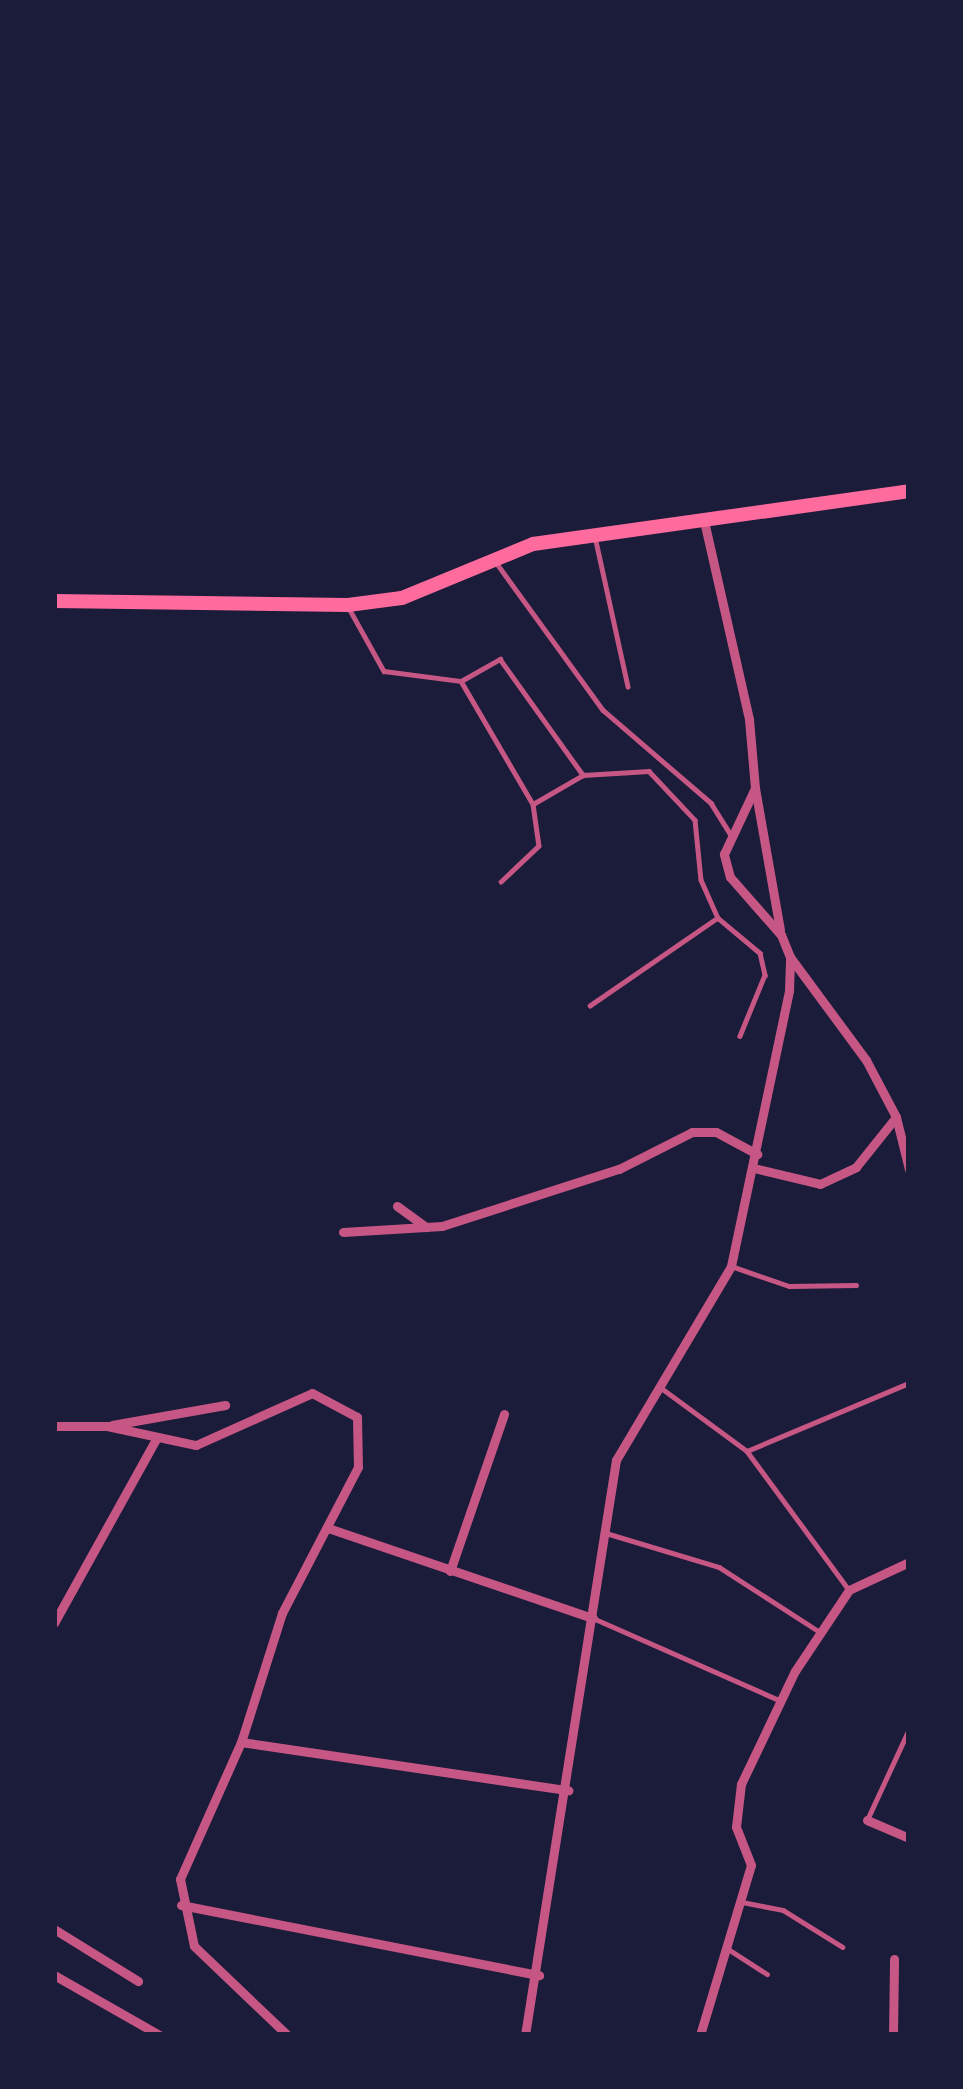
<!DOCTYPE html>
<html>
<head>
<meta charset="utf-8">
<style>
  body { margin:0 }
  #map { position:relative; width:963px; height:2089px; overflow:hidden; background:#1b1b3a; font-family:Rubik,sans-serif }
  div>[style] { position:absolute }
  [style*='--x'] { left:calc(var(--x)*1px); top:calc(var(--y)*1px); width:calc(var(--w)*1px); rotate:calc(var(--a)*1deg) }
  .service>* { height:4.5px; margin:-2.25px; padding:0 2.25px; transform-origin:2.25px; border-radius:2.25px; background:#c65784 }
  .minor>* { height:9px; margin:-4.5px; padding:0 4.5px; transform-origin:4.5px; border-radius:4.5px; background:#c65784 }
  .primary>* { height:14px; margin:-7px; padding:0 7px; transform-origin:7px; border-radius:7px; background:#ff6b9d }
  span { translate:-50% -50%; white-space:nowrap; text-align:center; line-height:1.15; -webkit-text-stroke:12px #1b1b3a; paint-order:stroke }
  .frame { position:absolute; inset:0; border:57px solid #1b1b3a; pointer-events:none }
</style>
</head>
<body>
<div id="map">
  <div class="service">
    <div style="--x:596;--y:541;--w:149;--a:77.6"></div>
    <div style="--x:498;--y:565;--w:179;--a:54.1"></div>
    <div style="--x:603;--y:710;--w:143;--a:40.7"></div>
    <div style="--x:711;--y:803;--w:36;--a:58"></div>
    <div style="--x:350;--y:610;--w:70;--a:60.9"></div>
    <div style="--x:384;--y:671;--w:78;--a:7.4"></div>
    <div style="--x:461;--y:681;--w:45;--a:-29.4"></div>
    <div style="--x:500;--y:659;--w:143;--a:54.4"></div>
    <div style="--x:583;--y:775;--w:66;--a:-3.5"></div>
    <div style="--x:649;--y:771;--w:67;--a:46.8"></div>
    <div style="--x:695;--y:820;--w:60;--a:84.3"></div>
    <div style="--x:701;--y:880;--w:42;--a:65.9"></div>
    <div style="--x:718;--y:918;--w:155;--a:145.5"></div>
    <div style="--x:461;--y:681;--w:143;--a:59.7"></div>
    <div style="--x:533;--y:804;--w:42;--a:81.9"></div>
    <div style="--x:539;--y:846;--w:52;--a:136.5"></div>
    <div style="--x:533;--y:804;--w:58;--a:-30.1"></div>
    <div style="--x:718;--y:918;--w:55;--a:39.8"></div>
    <div style="--x:760;--y:953;--w:23;--a:77"></div>
    <div style="--x:765;--y:975;--w:66;--a:112.3"></div>
    <div style="--x:731;--y:1266;--w:61;--a:19"></div>
    <div style="--x:789;--y:1286;--w:67;--a:-0.9"></div>
    <div style="--x:660;--y:1387;--w:108;--a:36.3"></div>
    <div style="--x:747;--y:1451;--w:172;--a:53.7"></div>
    <div style="--x:747;--y:1451;--w:176;--a:-22.8"></div>
    <div style="--x:606;--y:1533;--w:118;--a:16.7"></div>
    <div style="--x:719;--y:1567;--w:120;--a:32.8"></div>
    <div style="--x:593;--y:1618;--w:203;--a:23.8"></div>
    <div style="--x:867;--y:1820;--w:100;--a:-65.2"></div>
    <div style="--x:742;--y:1902;--w:42;--a:11"></div>
    <div style="--x:783;--y:1910;--w:70;--a:31.7"></div>
    <div style="--x:725;--y:1947;--w:50;--a:32.7"></div>
  </div>
  <div class="minor">
    <div style="--x:755;--y:788;--w:144;--a:80"></div>
    <div style="--x:790;--y:957;--w:128;--a:53.6"></div>
    <div style="--x:866;--y:1060;--w:64;--a:62.2"></div>
    <div style="--x:896;--y:1117;--w:54;--a:76"></div>
    <div style="--x:754;--y:1168;--w:68;--a:13.6"></div>
    <div style="--x:820;--y:1184;--w:40;--a:-25"></div>
    <div style="--x:856;--y:1167;--w:64;--a:-51.3"></div>
    <div style="--x:397;--y:1206;--w:36;--a:36"></div>
    <div style="--x:343;--y:1232;--w:99;--a:-3.5"></div>
    <div style="--x:442;--y:1226;--w:186;--a:-17.9"></div>
    <div style="--x:619;--y:1169;--w:82;--a:-26.9"></div>
    <div style="--x:692;--y:1132;--w:24;--a:0"></div>
    <div style="--x:716;--y:1132;--w:47;--a:28.2"></div>
    <div style="--x:112;--y:1425;--w:115;--a:-10"></div>
    <div style="--x:54;--y:1426;--w:53;--a:0"></div>
    <div style="--x:107;--y:1426;--w:91;--a:12.1"></div>
    <div style="--x:196;--y:1445;--w:127;--a:-24.1"></div>
    <div style="--x:312;--y:1393;--w:51;--a:28.1"></div>
    <div style="--x:357;--y:1417;--w:50;--a:88.9"></div>
    <div style="--x:358;--y:1467;--w:165;--a:117.5"></div>
    <div style="--x:282;--y:1613;--w:135;--a:107.6"></div>
    <div style="--x:241;--y:1742;--w:150;--a:114"></div>
    <div style="--x:180;--y:1879;--w:68;--a:78.2"></div>
    <div style="--x:194;--y:1946;--w:129;--a:43.7"></div>
    <div style="--x:328;--y:1528;--w:280;--a:18.8"></div>
    <div style="--x:450;--y:1571;--w:166;--a:-71"></div>
    <div style="--x:54;--y:1623;--w:210;--a:-61"></div>
    <div style="--x:241;--y:1742;--w:331;--a:8.4"></div>
    <div style="--x:867;--y:1820;--w:46;--a:23.2"></div>
    <div style="--x:181;--y:1905;--w:365;--a:11.1"></div>
    <div style="--x:54;--y:1929;--w:99;--a:31.8"></div>
    <div style="--x:54;--y:1975;--w:121;--a:29.7"></div>
    <div style="--x:525;--y:2035;--w:582;--a:-81.01"></div>
    <div style="--x:616;--y:1460;--w:226;--a:-59.3"></div>
    <div style="--x:731;--y:1266;--w:282;--a:-78.1"></div>
    <div style="--x:789;--y:990;--w:33;--a:-88"></div>
    <div style="--x:790;--y:957;--w:24;--a:-112"></div>
    <div style="--x:781;--y:935;--w:77;--a:-131.3"></div>
    <div style="--x:730;--y:877;--w:24;--a:-105"></div>
    <div style="--x:724;--y:854;--w:73;--a:-64.8"></div>
    <div style="--x:755;--y:788;--w:69;--a:-95"></div>
    <div style="--x:749;--y:719;--w:203;--a:-102.8"></div>
    <div style="--x:700;--y:2035;--w:177;--a:-73.3"></div>
    <div style="--x:751;--y:1865;--w:41;--a:-111.5"></div>
    <div style="--x:736;--y:1827;--w:43;--a:-83.4"></div>
    <div style="--x:741;--y:1784;--w:125;--a:-64.5"></div>
    <div style="--x:795;--y:1671;--w:97;--a:-56.3"></div>
    <div style="--x:849;--y:1590;--w:66;--a:-25"></div>
    <div style="--x:893;--y:2035;--w:76;--a:-89.2"></div>
  </div>
  <div class="primary">
    <div style="--x:54;--y:601;--w:294;--a:0.8"></div>
    <div style="--x:348;--y:605;--w:54;--a:-7.4"></div>
    <div style="--x:402;--y:598;--w:142;--a:-22.4"></div>
    <div style="--x:533;--y:544;--w:380;--a:-8"></div>
  </div>
  <div class="frame"></div>
</div>
</body>
</html>
